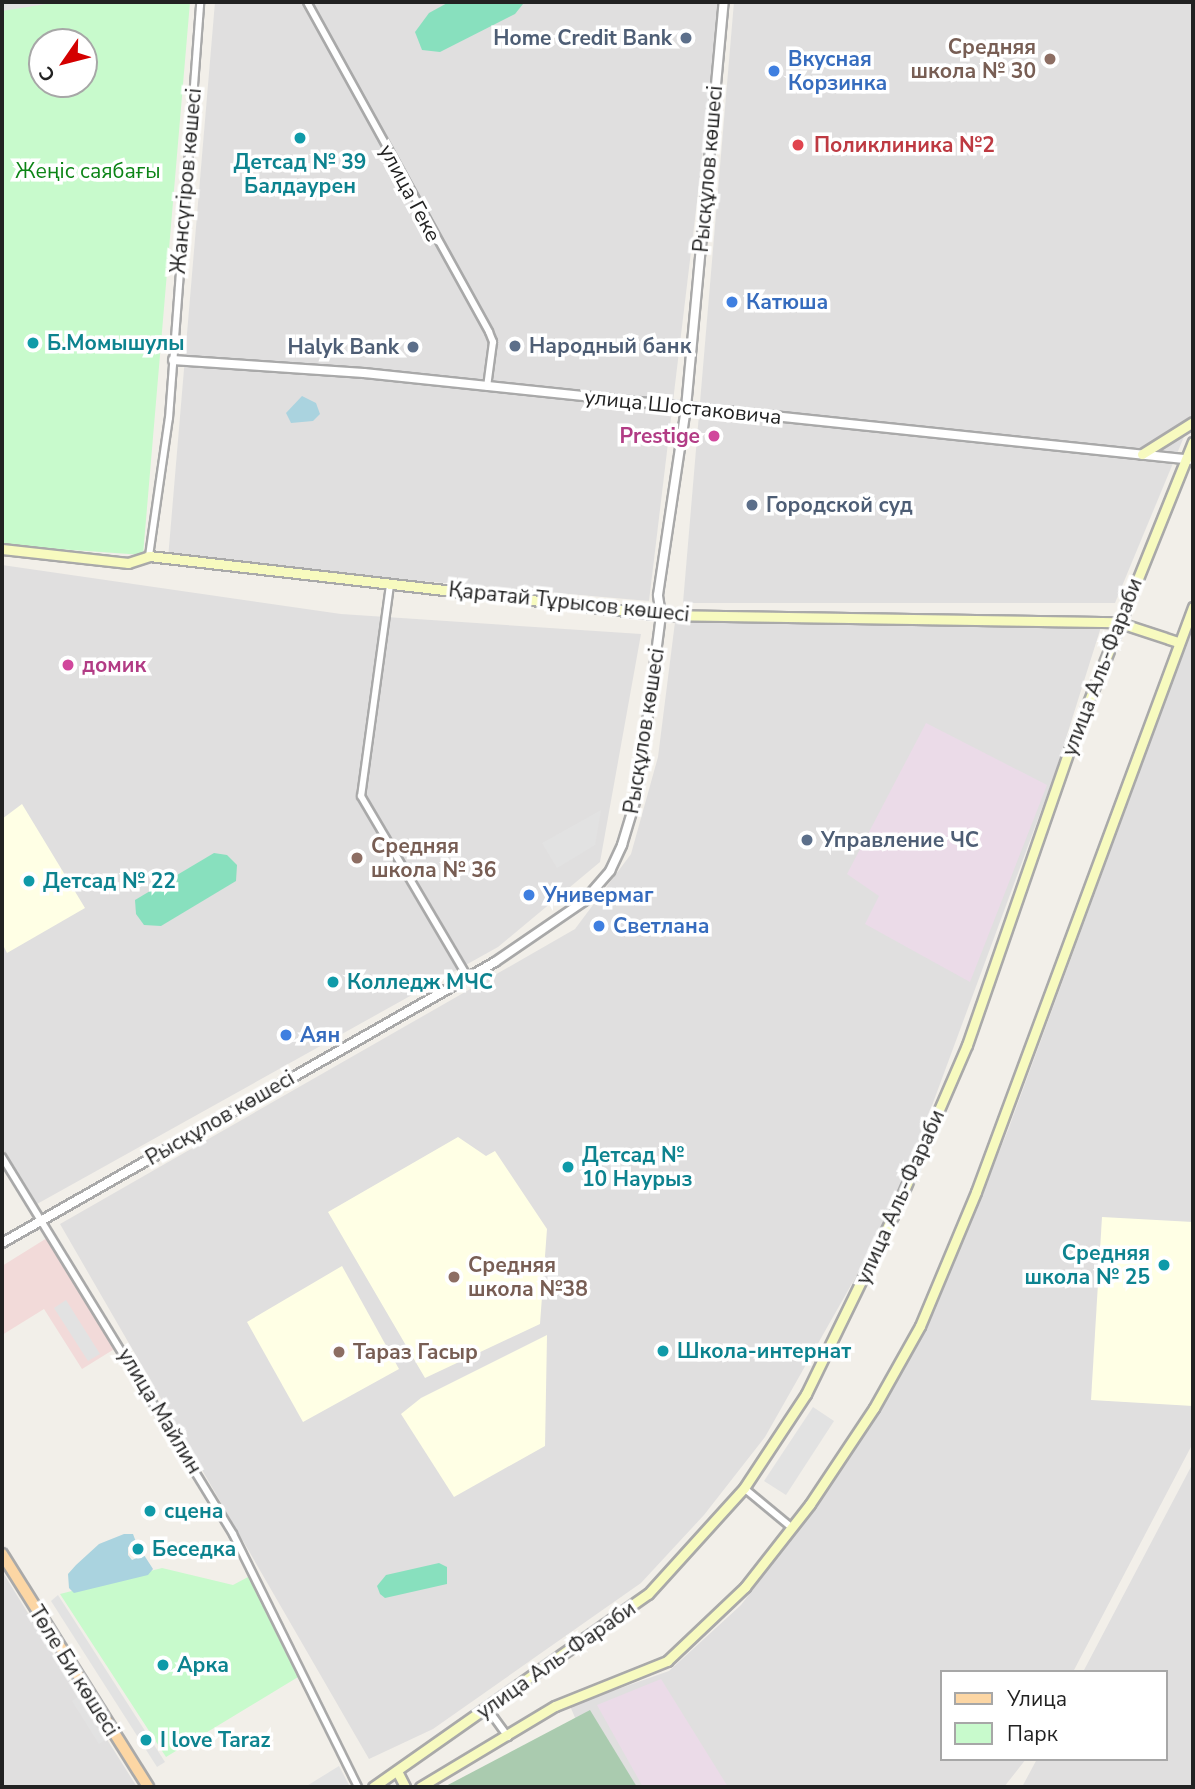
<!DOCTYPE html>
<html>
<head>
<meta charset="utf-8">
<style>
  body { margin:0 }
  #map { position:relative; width:1195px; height:1789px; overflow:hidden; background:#f2efe9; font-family:"Nunito Sans",sans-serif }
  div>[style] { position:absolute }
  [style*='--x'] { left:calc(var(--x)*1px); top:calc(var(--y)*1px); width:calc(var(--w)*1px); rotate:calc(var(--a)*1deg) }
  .residential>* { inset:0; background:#e0dfdf }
  .commercial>* { inset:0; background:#f2dad9 }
  .industrial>* { inset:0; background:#ebdbe8 }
  .education>* { inset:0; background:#ffffe5 }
  .cemetery>* { inset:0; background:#aacbaf }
  .park>* { inset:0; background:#c8facc }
  .pitch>* { inset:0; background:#88e0be }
  .parking>* { inset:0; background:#e2e2e2 }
  .water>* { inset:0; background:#aad3df }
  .roads { filter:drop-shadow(2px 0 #a9a9a9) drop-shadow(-2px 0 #a9a9a9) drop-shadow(0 2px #a9a9a9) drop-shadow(0 -2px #a9a9a9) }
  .minor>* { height:6px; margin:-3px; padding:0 3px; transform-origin:3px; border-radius:3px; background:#fff }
  .tertiary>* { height:8px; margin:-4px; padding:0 4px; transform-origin:4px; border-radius:4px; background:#fff }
  .secondary>* { height:9px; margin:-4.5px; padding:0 4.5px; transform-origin:4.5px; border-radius:4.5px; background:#f7fabf }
  .primary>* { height:10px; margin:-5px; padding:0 5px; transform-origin:5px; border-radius:5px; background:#fcd6a4 }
  .dots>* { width:19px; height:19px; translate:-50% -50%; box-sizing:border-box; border:4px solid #fff; border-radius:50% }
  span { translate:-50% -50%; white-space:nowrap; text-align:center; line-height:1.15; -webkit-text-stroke:7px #fff; paint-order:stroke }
  .service-label { font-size:21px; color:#4e5e75; font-weight:700 }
  .right { translate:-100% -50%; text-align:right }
  .left { translate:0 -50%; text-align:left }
  .education-label { font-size:21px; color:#785e54; font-weight:700 }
  .shop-label { font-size:21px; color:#366cbe; font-weight:700 }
  .health-label { font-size:21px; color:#be3a42; font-weight:700 }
  .culture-label { font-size:21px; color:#0d838f; font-weight:700 }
  .street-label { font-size:21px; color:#222 }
  .park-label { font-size:21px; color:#0c8416 }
  .hotel-label { font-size:21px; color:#b23c85; font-weight:700 }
  .frame { position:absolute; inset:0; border:4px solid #222; pointer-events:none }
  .legend { position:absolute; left:940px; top:1670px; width:228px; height:91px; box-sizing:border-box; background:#fff; border:2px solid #a7a7a7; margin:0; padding:9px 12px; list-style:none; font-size:21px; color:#222 }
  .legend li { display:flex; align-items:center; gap:14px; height:35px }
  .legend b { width:35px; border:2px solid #a7a7a7 }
  .north { position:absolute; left:28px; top:28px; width:70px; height:70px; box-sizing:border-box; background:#fff; border:2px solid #a7a7a7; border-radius:50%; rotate:235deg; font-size:19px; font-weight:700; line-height:28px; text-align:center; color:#222 }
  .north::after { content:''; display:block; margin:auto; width:24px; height:32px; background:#d40000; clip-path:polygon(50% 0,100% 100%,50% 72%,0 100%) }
</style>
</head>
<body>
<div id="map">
  <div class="residential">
    <div style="clip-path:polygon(215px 2px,721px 2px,649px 601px,168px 559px)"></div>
    <div style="clip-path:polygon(734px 2px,1193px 2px,1193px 415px,1115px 603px,683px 603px)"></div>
    <div style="clip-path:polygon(2px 565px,341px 614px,641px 634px,600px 862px,498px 947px,37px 1204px,2px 1147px)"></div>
    <div style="clip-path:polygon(675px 622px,1101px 627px,1055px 773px,893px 1211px,765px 1437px,704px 1515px,641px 1583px,433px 1729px,369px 1759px,60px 1224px,575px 929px,631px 854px,658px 757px)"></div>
    <div style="clip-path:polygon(1193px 626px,1193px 1443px,1073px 1672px,941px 1672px,941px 1759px,1026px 1759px,1004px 1787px,605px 1787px,570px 1706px,669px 1671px,741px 1605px,820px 1502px,887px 1398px,949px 1274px,1008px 1130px)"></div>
    <div style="clip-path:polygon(1193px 1463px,1193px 1787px,1022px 1787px,1037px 1759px,1165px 1759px,1165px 1672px,1083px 1672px)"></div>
    <div style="clip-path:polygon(2px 1571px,50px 1649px,137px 1787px,2px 1787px)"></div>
  </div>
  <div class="commercial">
    <div style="clip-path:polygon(47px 1238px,116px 1348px,82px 1369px,44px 1309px,2px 1335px,2px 1266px)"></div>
  </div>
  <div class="industrial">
    <div style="clip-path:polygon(926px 723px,1047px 785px,970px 982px,865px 924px,879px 896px,847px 874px)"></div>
    <div style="clip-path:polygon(661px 1679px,728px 1787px,643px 1787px,597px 1705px)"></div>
  </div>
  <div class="education">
    <div style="clip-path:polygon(22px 804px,85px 908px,7px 953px,2px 943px,2px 819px)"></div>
    <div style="clip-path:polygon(458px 1137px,486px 1156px,495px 1151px,547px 1229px,540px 1324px,425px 1378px,328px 1212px)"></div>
    <div style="clip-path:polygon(1102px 1217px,1193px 1222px,1193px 1406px,1091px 1400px)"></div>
    <div style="clip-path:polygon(342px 1266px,399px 1369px,303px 1422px,247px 1322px)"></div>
    <div style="clip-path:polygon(547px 1335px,545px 1446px,454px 1497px,401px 1414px,421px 1398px)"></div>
  </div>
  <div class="cemetery">
    <div style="clip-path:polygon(590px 1710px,637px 1787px,444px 1787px)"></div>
  </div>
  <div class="park">
    <div style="clip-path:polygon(evenodd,2px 2px,190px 2px,143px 555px,2px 545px,2px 2px,42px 42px,84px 42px,84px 84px,42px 84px,42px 42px)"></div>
    <div style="clip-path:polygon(162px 1568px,233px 1585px,248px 1577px,303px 1674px,166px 1757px,60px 1594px)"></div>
  </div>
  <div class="pitch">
    <div style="clip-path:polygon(449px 2px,522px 2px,523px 4px,515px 14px,440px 52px,422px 50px,415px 32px,429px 13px)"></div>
    <div style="clip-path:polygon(214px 853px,227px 855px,237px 865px,236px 881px,161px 926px,144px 925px,136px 914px,135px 900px)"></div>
    <div style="clip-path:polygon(439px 1563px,447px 1567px,447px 1584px,385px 1598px,380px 1594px,377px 1586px,386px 1575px)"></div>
  </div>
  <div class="parking">
    <div style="clip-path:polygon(2px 2px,59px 2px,2px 11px)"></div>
    <div style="clip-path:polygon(601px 810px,595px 845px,557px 868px,542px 843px)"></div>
    <div style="clip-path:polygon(66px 1300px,100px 1354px,88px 1361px,54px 1308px)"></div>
    <div style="clip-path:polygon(813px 1407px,834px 1421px,786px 1495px,764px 1481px)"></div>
    <div style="clip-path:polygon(58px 1595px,165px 1762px,157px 1767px,51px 1601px)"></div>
    <div style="clip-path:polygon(78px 1697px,105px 1740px,99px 1744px,72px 1701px)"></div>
    <div style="clip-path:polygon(339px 1766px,349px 1785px,305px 1787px)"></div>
  </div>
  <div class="water">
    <div style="clip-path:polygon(302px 396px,316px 403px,320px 414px,313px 421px,291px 423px,286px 413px)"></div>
    <div style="clip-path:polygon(124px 1534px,133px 1534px,136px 1542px,128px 1547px,128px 1555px,132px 1560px,144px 1555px,153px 1569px,148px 1575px,74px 1593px,69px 1588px,68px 1574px,76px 1565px,99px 1544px)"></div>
  </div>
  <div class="roads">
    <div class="minor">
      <div style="--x:307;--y:2;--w:377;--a:61.1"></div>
      <div style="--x:489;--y:332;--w:11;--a:68"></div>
      <div style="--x:493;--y:342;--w:45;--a:97.6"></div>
      <div style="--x:149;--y:556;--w:139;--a:-81.8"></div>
      <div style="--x:169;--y:418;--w:417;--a:-85.7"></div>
      <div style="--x:390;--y:585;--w:213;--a:97.8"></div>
      <div style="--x:361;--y:796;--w:211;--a:59.5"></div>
      <div style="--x:2;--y:1157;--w:442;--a:58.5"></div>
      <div style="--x:233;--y:1534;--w:282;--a:63.7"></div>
      <div style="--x:744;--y:1488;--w:61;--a:39.7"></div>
      <div style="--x:487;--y:1708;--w:36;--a:54"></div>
    </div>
    <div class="tertiary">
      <div style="--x:173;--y:360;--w:191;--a:3.9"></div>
      <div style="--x:364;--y:373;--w:834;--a:5.99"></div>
      <div style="--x:2;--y:1243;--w:567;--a:-29.68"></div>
      <div style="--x:495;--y:962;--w:108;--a:-34.4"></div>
      <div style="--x:584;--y:901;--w:40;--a:-49"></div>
      <div style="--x:610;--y:871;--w:29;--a:-65"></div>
      <div style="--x:622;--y:845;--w:55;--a:-73.2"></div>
      <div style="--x:638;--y:792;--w:178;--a:-82.6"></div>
      <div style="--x:661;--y:615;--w:20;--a:-99"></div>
      <div style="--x:658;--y:595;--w:189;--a:-81.5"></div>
      <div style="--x:686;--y:408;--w:408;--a:-84.7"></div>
    </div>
    <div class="secondary">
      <div style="--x:1142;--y:454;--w:60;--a:-32.1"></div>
      <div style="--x:2;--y:549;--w:127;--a:6.3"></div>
      <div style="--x:128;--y:563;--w:22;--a:-18"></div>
      <div style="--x:149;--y:556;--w:515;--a:6.57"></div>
      <div style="--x:661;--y:615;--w:456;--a:0.9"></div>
      <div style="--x:1117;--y:622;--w:64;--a:18.2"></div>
      <div style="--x:397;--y:1771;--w:18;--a:63"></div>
      <div style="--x:373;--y:1787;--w:336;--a:-35.1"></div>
      <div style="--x:648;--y:1594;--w:143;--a:-47.8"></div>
      <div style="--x:744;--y:1488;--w:113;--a:-56.6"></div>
      <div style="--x:806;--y:1394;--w:198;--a:-64"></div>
      <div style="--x:893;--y:1216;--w:186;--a:-66.6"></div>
      <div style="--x:967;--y:1045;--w:312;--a:-70.9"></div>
      <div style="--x:1069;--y:750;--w:332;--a:-68.1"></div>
      <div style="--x:420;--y:1787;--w:157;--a:-31"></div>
      <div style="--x:555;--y:1706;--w:121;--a:-21.9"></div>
      <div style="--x:667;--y:1661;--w:108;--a:-43.5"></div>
      <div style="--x:745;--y:1587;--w:105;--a:-51.9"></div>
      <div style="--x:810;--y:1504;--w:115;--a:-56.3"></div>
      <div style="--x:874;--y:1408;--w:94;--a:-60.7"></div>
      <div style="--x:920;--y:1326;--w:145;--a:-67.3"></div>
      <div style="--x:976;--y:1192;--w:624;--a:-69.65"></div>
    </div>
    <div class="primary">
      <div style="--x:2;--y:1554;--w:275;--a:57.9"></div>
    </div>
  </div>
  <div class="dots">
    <div style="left:686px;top:38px;background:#5c6f8a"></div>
    <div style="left:1050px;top:59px;background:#8d6e63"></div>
    <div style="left:774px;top:71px;background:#3f7fe0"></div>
    <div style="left:300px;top:138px;background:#0f9aa8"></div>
    <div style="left:798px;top:145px;background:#e0444e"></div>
    <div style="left:732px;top:302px;background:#3f7fe0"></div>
    <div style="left:33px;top:343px;background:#0f9aa8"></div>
    <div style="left:515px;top:346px;background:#5c6f8a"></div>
    <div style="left:413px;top:347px;background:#5c6f8a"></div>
    <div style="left:714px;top:436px;background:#d1479c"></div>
    <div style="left:752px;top:505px;background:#5c6f8a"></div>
    <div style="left:68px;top:665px;background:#d1479c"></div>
    <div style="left:807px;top:840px;background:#5c6f8a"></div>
    <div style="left:357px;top:858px;background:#8d6e63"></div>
    <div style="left:29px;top:881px;background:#0f9aa8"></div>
    <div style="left:529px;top:895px;background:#3f7fe0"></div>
    <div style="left:599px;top:926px;background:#3f7fe0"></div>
    <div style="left:333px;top:982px;background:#0f9aa8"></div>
    <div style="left:286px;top:1035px;background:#3f7fe0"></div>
    <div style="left:568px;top:1167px;background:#0f9aa8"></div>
    <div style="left:1164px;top:1265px;background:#0f9aa8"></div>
    <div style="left:454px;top:1277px;background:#8d6e63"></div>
    <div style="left:663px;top:1351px;background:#0f9aa8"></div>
    <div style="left:339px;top:1352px;background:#8d6e63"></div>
    <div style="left:150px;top:1511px;background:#0f9aa8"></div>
    <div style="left:138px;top:1549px;background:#0f9aa8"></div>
    <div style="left:163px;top:1665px;background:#0f9aa8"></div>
    <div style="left:146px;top:1740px;background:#0f9aa8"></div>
  </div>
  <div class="service-label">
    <span class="right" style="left:672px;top:38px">Home Credit Bank</span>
    <span class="left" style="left:529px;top:346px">Народный банк</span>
    <span class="right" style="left:399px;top:347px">Halyk Bank</span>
    <span class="left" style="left:766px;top:505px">Городской суд</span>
    <span class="left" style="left:821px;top:840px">Управление ЧС</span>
  </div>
  <div class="education-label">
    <span class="right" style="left:1036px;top:59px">Средняя<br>школа № 30</span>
    <span class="left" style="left:371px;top:858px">Средняя<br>школа № 36</span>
    <span class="left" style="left:468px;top:1277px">Средняя<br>школа №38</span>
    <span class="left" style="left:353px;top:1352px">Тараз Гасыр</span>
  </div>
  <div class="shop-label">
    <span class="left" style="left:788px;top:71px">Вкусная<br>Корзинка</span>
    <span class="left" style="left:746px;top:302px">Катюша</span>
    <span class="left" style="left:543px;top:895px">Универмаг</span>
    <span class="left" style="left:613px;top:926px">Светлана</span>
    <span class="left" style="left:300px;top:1035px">Аян</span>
  </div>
  <div class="health-label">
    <span class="left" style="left:814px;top:145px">Поликлиника №2</span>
  </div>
  <div class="culture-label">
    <span style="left:300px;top:174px">Детсад № 39<br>Балдаурен</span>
    <span class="left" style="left:47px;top:343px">Б.Момышулы</span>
    <span class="left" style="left:43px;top:881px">Детсад № 22</span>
    <span class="left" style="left:347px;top:982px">Колледж МЧС</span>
    <span class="left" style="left:582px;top:1167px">Детсад №<br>10 Наурыз</span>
    <span class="right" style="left:1150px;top:1265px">Средняя<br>школа № 25</span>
    <span class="left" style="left:677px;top:1351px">Школа-интернат</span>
    <span class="left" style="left:164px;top:1511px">сцена</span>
    <span class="left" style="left:152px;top:1549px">Беседка</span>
    <span class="left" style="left:177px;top:1665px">Арка</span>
    <span class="left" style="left:160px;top:1740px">I love Taraz</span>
  </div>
  <div class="street-label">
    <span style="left:708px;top:169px;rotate:-85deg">Рысқұлов көшесі</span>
    <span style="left:186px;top:181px;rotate:-85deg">Жансүгіров көшесі</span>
    <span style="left:410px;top:193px;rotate:62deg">улица Геке</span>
    <span style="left:683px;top:407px;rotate:6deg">улица Шостаковича</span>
    <span style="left:569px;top:602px;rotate:6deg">Қаратай Тұрысов көшесі</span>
    <span style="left:1102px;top:667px;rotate:-69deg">улица Аль-Фараби</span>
    <span style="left:644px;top:731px;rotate:-81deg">Рысқұлов көшесі</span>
    <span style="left:220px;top:1118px;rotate:-30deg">Рысқұлов көшесі</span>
    <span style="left:900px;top:1197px;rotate:-66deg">улица Аль-Фараби</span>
    <span style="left:160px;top:1411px;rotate:59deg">улица Майлин</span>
    <span style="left:556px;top:1660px;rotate:-35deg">улица Аль-Фараби</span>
    <span style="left:74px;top:1671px;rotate:58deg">Төле Би көшесі</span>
  </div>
  <div class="park-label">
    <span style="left:88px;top:171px">Жеңіс саябағы</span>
  </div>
  <div class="hotel-label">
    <span class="right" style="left:700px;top:436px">Prestige</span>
    <span class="left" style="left:82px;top:665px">домик</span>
  </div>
  <div class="frame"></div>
  <ul class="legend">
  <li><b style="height:9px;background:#fcd6a4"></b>Улица</li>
  <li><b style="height:19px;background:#c8facc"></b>Парк</li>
  </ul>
  <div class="north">С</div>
</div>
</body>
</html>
